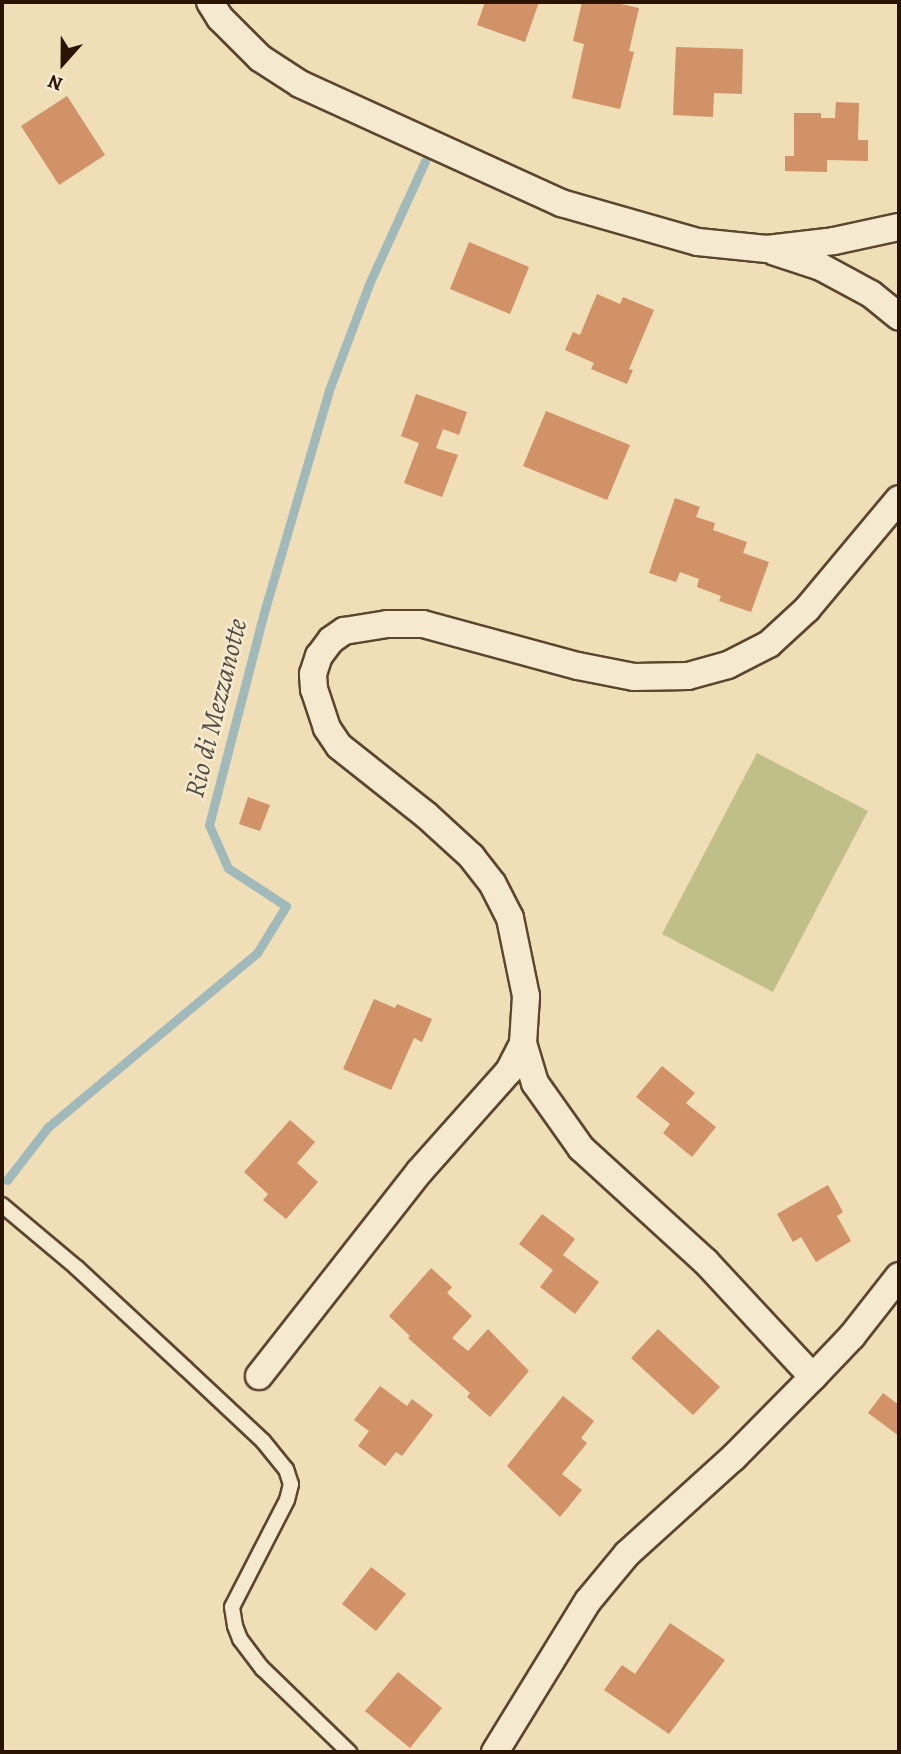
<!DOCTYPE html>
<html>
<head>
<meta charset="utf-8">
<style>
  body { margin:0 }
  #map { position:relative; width:901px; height:1754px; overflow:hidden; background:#f0deb7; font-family:Alegreya,serif }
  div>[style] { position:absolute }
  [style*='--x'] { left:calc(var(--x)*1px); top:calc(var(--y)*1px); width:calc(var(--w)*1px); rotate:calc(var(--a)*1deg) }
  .green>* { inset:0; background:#c1bf89 }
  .stream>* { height:9px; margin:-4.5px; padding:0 4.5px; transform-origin:4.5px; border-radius:4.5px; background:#a0b9ba }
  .building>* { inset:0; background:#d09266 }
  .roads { filter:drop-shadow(2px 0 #5c462e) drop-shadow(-2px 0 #5c462e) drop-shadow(0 2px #5c462e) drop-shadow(0 -2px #5c462e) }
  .lane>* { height:14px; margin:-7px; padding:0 7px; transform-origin:7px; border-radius:7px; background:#f5ead0 }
  .street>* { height:26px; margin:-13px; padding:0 13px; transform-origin:13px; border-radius:13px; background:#f5ead0 }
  span { translate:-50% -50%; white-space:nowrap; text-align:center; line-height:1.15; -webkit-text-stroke:5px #f5ead0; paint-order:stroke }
  .water-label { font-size:28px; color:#534d41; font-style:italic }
  .frame { position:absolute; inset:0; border:4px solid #2a1300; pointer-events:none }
  .north { position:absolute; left:28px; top:28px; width:70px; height:70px; -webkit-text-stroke:5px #f5ead0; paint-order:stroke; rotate:201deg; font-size:19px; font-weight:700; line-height:28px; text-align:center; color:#2a1300 }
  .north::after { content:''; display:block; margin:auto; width:24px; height:32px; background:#2a1300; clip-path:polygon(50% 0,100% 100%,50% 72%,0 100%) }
</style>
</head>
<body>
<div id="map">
  <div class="green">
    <div style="clip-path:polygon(757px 753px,868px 811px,773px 992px,662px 934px)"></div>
  </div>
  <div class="stream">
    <div style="--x:7;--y:1180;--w:67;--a:-52.3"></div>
    <div style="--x:48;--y:1127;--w:272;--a:-39.8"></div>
    <div style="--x:257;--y:953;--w:55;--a:-58.3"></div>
    <div style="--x:286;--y:906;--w:69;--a:-146.8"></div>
    <div style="--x:228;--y:868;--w:47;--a:-113.8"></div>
    <div style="--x:209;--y:825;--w:216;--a:-75.5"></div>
    <div style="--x:263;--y:616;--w:235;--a:-73.7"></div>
    <div style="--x:329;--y:390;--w:113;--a:-69.3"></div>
    <div style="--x:369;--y:284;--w:135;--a:-65.5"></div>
  </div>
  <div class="building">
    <div style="clip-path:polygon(485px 2px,539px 2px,525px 42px,477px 25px)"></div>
    <div style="clip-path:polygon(582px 2px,612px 2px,639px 8px,629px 51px,634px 52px,620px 109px,572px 98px,584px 44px,573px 41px)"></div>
    <div style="clip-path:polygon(676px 47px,743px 49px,742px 94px,714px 93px,713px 117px,673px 115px)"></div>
    <div style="clip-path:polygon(67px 96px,105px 155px,59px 185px,21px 126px)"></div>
    <div style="clip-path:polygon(836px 102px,859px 103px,858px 140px,868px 140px,868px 161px,827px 160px,827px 172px,785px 171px,785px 156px,794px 156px,794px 113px,821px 113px,821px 118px,835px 118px)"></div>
    <div style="clip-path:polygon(469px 242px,529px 267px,510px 314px,450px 289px)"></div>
    <div style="clip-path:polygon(597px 294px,620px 304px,623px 297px,654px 310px,629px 369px,633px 370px,627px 384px,591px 369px,594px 363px,565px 350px,573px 332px,580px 335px)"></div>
    <div style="clip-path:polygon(416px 394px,467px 412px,459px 435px,443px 429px,436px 448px,458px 455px,442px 497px,404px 483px,419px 443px,401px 436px)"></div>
    <div style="clip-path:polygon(546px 411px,630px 445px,607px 500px,523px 466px)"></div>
    <div style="clip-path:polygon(675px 498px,700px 507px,696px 517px,715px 523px,713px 530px,747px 542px,743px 553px,769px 562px,751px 612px,719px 601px,721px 596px,697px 587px,699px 579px,680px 572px,676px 582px,649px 573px)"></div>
    <div style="clip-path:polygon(248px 797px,270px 805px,260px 831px,239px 824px)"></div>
    <div style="clip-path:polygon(374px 999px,395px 1008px,397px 1004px,432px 1019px,422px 1042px,414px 1038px,391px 1090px,343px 1069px)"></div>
    <div style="clip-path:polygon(662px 1066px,695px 1093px,686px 1103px,716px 1127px,692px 1157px,663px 1133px,670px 1124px,636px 1097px)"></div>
    <div style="clip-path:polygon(290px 1120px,315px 1142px,297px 1163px,318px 1182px,286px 1219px,263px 1200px,268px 1194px,244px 1172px)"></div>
    <div style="clip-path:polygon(828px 1185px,843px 1212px,837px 1216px,851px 1241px,816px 1262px,801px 1237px,793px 1242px,777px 1214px)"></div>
    <div style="clip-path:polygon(542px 1214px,575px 1239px,563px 1255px,599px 1282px,575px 1314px,540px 1287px,553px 1270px,519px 1244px)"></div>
    <div style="clip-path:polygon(431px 1268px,452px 1287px,447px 1293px,472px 1316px,452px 1338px,468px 1351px,488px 1329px,529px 1371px,490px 1417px,467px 1397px,470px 1393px,408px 1338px,410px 1336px,389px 1316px)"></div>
    <div style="clip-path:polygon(658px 1329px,720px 1387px,693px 1415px,631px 1358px)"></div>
    <div style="clip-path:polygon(380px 1386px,407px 1406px,412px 1399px,433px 1415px,402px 1456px,396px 1452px,385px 1466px,358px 1446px,369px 1431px,354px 1420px)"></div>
    <div style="clip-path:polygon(883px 1393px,899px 1405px,899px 1436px,868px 1413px)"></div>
    <div style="clip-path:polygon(563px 1396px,594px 1421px,581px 1438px,587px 1443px,562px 1474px,582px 1490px,560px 1517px,507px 1466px)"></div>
    <div style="clip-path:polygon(371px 1567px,406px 1594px,376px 1631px,342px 1604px)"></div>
    <div style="clip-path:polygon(670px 1623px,725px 1660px,669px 1734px,604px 1690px,622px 1665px,635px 1674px)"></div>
    <div style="clip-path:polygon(398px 1672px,442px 1708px,410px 1748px,365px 1711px)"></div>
  </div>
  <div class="roads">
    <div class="lane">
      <div style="--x:2;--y:1205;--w:98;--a:40"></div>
      <div style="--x:77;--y:1268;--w:147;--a:42.8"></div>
      <div style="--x:185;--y:1368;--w:107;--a:43.1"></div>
      <div style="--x:263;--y:1441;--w:36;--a:51"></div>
      <div style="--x:286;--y:1469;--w:16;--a:72"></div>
      <div style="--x:291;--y:1484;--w:16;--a:104"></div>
      <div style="--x:287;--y:1500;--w:120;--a:117.2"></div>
      <div style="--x:232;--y:1607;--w:19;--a:81"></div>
      <div style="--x:235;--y:1626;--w:14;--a:69"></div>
      <div style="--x:240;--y:1639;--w:38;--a:53"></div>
      <div style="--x:263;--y:1669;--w:120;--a:44"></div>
    </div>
    <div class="street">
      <div style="--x:210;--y:2;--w:19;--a:58"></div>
      <div style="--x:220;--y:18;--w:57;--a:45"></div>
      <div style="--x:260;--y:58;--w:48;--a:33"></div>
      <div style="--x:300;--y:84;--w:287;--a:24.5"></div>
      <div style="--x:561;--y:203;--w:142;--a:15.9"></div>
      <div style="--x:698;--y:242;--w:69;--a:5.8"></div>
      <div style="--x:767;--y:249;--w:67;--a:-6.8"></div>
      <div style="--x:834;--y:241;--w:66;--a:-12.2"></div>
      <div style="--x:775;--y:252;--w:48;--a:18.1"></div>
      <div style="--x:821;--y:267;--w:57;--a:28.4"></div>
      <div style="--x:871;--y:294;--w:36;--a:39"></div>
      <div style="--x:523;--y:1043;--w:42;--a:73.3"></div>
      <div style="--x:535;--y:1083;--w:80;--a:54.7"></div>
      <div style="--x:581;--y:1148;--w:169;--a:42.4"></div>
      <div style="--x:706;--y:1262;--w:157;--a:47.1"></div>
      <div style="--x:259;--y:1376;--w:259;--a:-51.9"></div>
      <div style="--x:419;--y:1172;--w:135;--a:-48.3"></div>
      <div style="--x:509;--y:1071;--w:31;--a:-63"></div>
      <div style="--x:523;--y:1043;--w:47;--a:-86.3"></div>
      <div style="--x:526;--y:996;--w:80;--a:-101.6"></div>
      <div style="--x:510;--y:918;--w:39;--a:-117"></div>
      <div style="--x:492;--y:883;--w:33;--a:-128"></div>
      <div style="--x:472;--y:857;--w:62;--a:-137.6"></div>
      <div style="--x:426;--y:815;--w:111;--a:-141.6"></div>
      <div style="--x:339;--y:746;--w:22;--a:-124"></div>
      <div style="--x:327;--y:728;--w:41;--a:-108.4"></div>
      <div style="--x:314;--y:689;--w:15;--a:-94"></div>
      <div style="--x:313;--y:674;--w:19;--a:-72"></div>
      <div style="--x:319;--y:656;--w:20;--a:-53"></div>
      <div style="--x:331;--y:640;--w:16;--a:-35"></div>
      <div style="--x:344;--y:631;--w:44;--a:-9.2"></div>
      <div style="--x:387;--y:624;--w:36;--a:0"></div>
      <div style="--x:423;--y:624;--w:161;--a:15.2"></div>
      <div style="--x:578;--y:666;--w:57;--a:11.1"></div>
      <div style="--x:634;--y:677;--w:54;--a:-1.1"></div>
      <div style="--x:688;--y:676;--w:41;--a:-15.4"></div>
      <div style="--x:728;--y:665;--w:46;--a:-27.1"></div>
      <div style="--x:769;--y:644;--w:52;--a:-42.6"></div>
      <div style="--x:807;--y:609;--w:143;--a:-50.1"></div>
      <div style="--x:495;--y:1752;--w:177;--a:-58.4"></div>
      <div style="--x:588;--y:1601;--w:61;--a:-50.3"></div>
      <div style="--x:627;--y:1554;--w:143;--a:-42.2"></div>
      <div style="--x:733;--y:1458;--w:114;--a:-45.4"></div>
      <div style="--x:813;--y:1377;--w:57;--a:-46.4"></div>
      <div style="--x:852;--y:1336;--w:76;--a:-51.9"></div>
    </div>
  </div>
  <div class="water-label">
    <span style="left:216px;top:708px;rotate:-76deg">Rio di Mezzanotte</span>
  </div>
  <div class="frame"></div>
  <div class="north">N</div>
</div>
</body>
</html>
